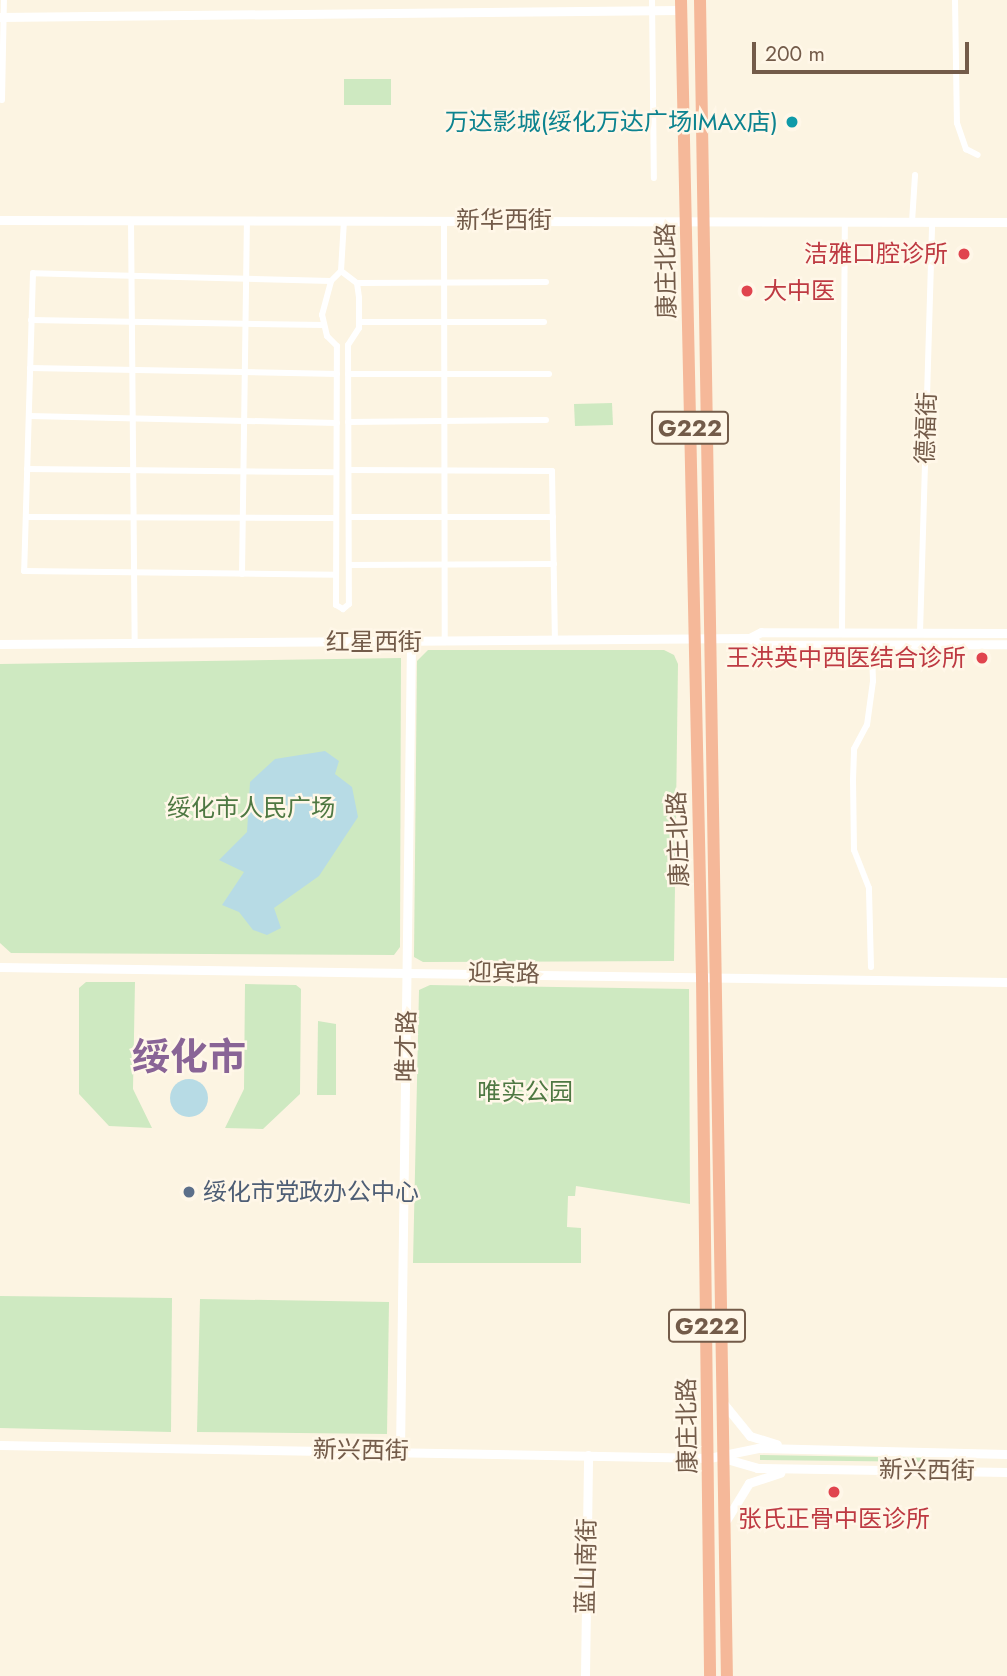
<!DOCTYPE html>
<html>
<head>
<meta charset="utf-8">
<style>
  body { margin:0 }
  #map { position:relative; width:1007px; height:1676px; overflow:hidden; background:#fcf4e2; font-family:Jost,"Noto Sans SC",sans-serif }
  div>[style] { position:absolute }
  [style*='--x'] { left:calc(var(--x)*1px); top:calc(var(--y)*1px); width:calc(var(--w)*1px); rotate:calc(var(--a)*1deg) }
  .green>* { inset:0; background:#cee9c1 }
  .water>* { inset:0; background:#b7dbe5 }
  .round { border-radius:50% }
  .street>* { height:6px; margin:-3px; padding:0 3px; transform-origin:3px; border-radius:3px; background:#fff }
  .secondary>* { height:9px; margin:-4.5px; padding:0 4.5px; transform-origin:4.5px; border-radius:4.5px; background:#fff }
  .highway>* { height:12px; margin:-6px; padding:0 6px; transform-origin:6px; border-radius:6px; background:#f5b899 }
  .dots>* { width:19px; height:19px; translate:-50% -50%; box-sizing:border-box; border:4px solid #fff7e8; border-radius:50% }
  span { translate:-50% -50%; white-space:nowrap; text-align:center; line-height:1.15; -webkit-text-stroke:5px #fff7e8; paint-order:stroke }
  .shield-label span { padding:2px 5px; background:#fff7e8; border:2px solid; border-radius:5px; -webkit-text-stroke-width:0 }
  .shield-label { font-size:23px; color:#735b49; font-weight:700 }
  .culture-label { font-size:24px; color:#0d838f }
  .right { translate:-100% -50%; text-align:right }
  .street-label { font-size:24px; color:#735b49 }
  .health-label { font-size:24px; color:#be3a42 }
  .left { translate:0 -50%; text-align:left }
  .park-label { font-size:24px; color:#4e7842 }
  .service-label { font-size:24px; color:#4e5e75 }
  .town-label { font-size:38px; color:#896496; font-weight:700 }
  .scale { position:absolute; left:752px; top:42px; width:217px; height:32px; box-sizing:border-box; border:4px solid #735b49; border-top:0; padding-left:9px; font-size:21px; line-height:24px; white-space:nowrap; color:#735b49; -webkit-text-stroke:5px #fff7e8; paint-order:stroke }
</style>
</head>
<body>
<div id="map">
  <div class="green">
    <div style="clip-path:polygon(344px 79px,391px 79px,391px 105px,344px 105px)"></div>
    <div style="clip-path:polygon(612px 403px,613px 425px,575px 426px,574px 404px)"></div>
    <div style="clip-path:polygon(428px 650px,664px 650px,674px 655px,678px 664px,674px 961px,423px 962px,414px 957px,417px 661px)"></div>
    <div style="clip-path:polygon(401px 658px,400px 947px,394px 955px,11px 953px,0 943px,0 664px)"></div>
    <div style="clip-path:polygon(86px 982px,135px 982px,133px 1089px,152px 1128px,109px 1126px,79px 1094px,79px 988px)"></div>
    <div style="clip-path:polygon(245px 984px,296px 985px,301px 989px,300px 1094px,263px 1129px,225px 1128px,244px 1089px)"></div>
    <div style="clip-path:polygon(430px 985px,689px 989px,690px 1204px,576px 1186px,575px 1196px,568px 1196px,567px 1227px,581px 1228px,581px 1263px,413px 1263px,419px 990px)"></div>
    <div style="clip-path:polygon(318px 1021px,336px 1024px,336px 1095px,317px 1095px)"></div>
    <div style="clip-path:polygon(0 1296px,172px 1298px,171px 1432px,0 1428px)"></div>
    <div style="clip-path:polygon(200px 1299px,389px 1302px,387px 1434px,197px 1432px)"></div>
    <div style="clip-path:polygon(760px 1455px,935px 1458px,937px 1462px,760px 1460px)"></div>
  </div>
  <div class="water">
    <div style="clip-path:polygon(325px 751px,339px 761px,335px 774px,352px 787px,358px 817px,319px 876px,274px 908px,281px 928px,267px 935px,253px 930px,239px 912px,222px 905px,244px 872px,219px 860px,247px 832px,250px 782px,275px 759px)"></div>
    <div class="round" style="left:170px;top:1079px;width:38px;height:38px"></div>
  </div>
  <div class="street">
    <div style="--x:652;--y:0;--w:178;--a:89.4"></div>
    <div style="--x:955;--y:0;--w:123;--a:89.1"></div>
    <div style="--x:957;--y:123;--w:28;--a:71"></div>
    <div style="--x:966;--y:149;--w:13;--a:27"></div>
    <div style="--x:2;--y:100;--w:100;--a:-88.9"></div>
    <div style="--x:131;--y:220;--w:423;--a:89.5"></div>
    <div style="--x:444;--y:220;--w:422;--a:89.9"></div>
    <div style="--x:912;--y:222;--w:47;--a:-86.3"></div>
    <div style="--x:341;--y:271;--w:20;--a:37"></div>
    <div style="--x:357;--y:283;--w:15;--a:82"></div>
    <div style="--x:359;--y:298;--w:30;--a:90"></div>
    <div style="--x:359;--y:328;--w:20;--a:123"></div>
    <div style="--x:348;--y:345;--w:259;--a:89.8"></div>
    <div style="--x:349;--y:604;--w:8;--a:140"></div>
    <div style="--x:343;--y:609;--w:8;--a:-150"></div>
    <div style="--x:336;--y:605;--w:259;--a:-89.8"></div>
    <div style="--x:337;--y:346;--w:14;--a:-135"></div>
    <div style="--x:327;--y:336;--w:22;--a:-103"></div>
    <div style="--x:322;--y:315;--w:35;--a:-75"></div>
    <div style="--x:331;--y:281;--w:14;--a:-45"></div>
    <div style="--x:341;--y:271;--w:51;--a:-86.6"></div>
    <div style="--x:331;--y:281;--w:298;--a:-178.5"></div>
    <div style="--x:33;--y:273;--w:298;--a:91.7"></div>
    <div style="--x:24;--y:571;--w:312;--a:0.7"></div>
    <div style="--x:357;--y:283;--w:189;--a:-0.3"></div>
    <div style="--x:31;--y:320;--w:293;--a:1"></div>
    <div style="--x:359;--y:322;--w:185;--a:0"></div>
    <div style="--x:30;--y:368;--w:307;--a:1.1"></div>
    <div style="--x:348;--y:374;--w:201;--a:0"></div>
    <div style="--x:29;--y:416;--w:308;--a:1.3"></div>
    <div style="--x:348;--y:422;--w:198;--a:-0.6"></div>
    <div style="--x:27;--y:469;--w:309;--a:0.6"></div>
    <div style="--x:349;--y:470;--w:203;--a:0.3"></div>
    <div style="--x:552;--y:471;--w:167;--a:89"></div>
    <div style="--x:26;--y:517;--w:310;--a:0.2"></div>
    <div style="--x:349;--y:517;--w:204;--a:0"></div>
    <div style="--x:349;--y:565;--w:205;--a:-0.3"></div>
    <div style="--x:242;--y:574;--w:354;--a:-89.2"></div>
    <div style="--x:842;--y:632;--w:410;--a:-89.6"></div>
    <div style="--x:920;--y:633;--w:411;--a:-88.3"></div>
    <div style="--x:871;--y:967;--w:79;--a:-91.5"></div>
    <div style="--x:869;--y:888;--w:41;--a:-111.5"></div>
    <div style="--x:854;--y:850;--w:70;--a:-90.8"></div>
    <div style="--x:853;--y:780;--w:31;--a:-88"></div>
    <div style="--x:854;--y:749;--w:27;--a:-62"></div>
    <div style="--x:867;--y:725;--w:44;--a:-82.2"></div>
    <div style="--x:873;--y:681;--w:36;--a:-92"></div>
  </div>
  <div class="secondary">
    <div style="--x:0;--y:17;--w:681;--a:-0.59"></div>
    <div style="--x:0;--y:220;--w:1007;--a:0.11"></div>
    <div style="--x:1007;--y:633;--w:246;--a:-179.8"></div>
    <div style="--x:761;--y:632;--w:13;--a:153"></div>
    <div style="--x:749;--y:638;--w:13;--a:32"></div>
    <div style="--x:760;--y:645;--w:247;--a:-0.2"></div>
    <div style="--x:0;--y:644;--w:749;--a:-0.46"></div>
    <div style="--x:0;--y:967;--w:1007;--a:0.85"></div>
    <div style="--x:724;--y:1404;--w:41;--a:50.9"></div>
    <div style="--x:750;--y:1436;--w:28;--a:17"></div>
    <div style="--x:0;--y:1445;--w:709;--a:1.05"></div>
    <div style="--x:709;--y:1458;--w:50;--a:-11.5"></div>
    <div style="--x:758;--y:1448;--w:249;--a:1.4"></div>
    <div style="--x:400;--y:1451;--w:809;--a:-89.22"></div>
    <div style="--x:723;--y:1458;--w:35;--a:16"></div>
    <div style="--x:757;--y:1468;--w:250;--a:0.9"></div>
    <div style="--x:727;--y:1519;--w:42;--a:-58.6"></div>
    <div style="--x:749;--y:1483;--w:33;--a:-18"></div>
    <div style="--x:585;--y:1676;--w:221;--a:-89.2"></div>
  </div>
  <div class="highway">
    <div style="--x:681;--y:0;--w:977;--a:88.77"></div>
    <div style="--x:702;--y:977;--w:699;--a:89.34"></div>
    <div style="--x:700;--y:0;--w:1676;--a:89.08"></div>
  </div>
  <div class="dots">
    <div style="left:792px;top:122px;background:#0f9aa8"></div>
    <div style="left:964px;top:254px;background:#e0444e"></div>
    <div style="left:747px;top:291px;background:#e0444e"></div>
    <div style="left:982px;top:658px;background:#e0444e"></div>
    <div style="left:189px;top:1192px;background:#5c6f8a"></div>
    <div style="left:834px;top:1492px;background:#e0444e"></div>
  </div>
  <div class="shield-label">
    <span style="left:690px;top:428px">G222</span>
    <span style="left:707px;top:1326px">G222</span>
  </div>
  <div class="culture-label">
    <span class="right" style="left:778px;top:122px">万达影城(绥化万达广场IMAX店)</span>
  </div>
  <div class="street-label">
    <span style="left:504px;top:220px">新华西街</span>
    <span style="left:666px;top:271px;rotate:-91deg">康庄北路</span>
    <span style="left:926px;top:428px;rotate:-88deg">德福街</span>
    <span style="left:374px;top:642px">红星西街</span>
    <span style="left:678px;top:839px;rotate:-92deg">康庄北路</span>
    <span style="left:504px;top:973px;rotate:1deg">迎宾路</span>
    <span style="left:406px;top:1046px;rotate:-89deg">唯才路</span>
    <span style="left:687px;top:1426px;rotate:-91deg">康庄北路</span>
    <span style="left:361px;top:1450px;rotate:1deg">新兴西街</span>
    <span style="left:927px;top:1470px;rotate:1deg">新兴西街</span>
    <span style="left:586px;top:1566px;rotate:-89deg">蓝山南街</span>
  </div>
  <div class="health-label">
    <span class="right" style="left:948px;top:254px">洁雅口腔诊所</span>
    <span class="left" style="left:763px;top:291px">大中医</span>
    <span class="right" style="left:966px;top:658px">王洪英中西医结合诊所</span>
    <span style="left:834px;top:1519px">张氏正骨中医诊所</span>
  </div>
  <div class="park-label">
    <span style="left:251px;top:808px">绥化市人民广场</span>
    <span style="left:525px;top:1092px">唯实公园</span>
  </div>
  <div class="service-label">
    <span class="left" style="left:203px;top:1192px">绥化市党政办公中心</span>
  </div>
  <div class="town-label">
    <span style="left:189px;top:1057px">绥化市</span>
  </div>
  <div class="scale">200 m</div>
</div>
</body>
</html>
